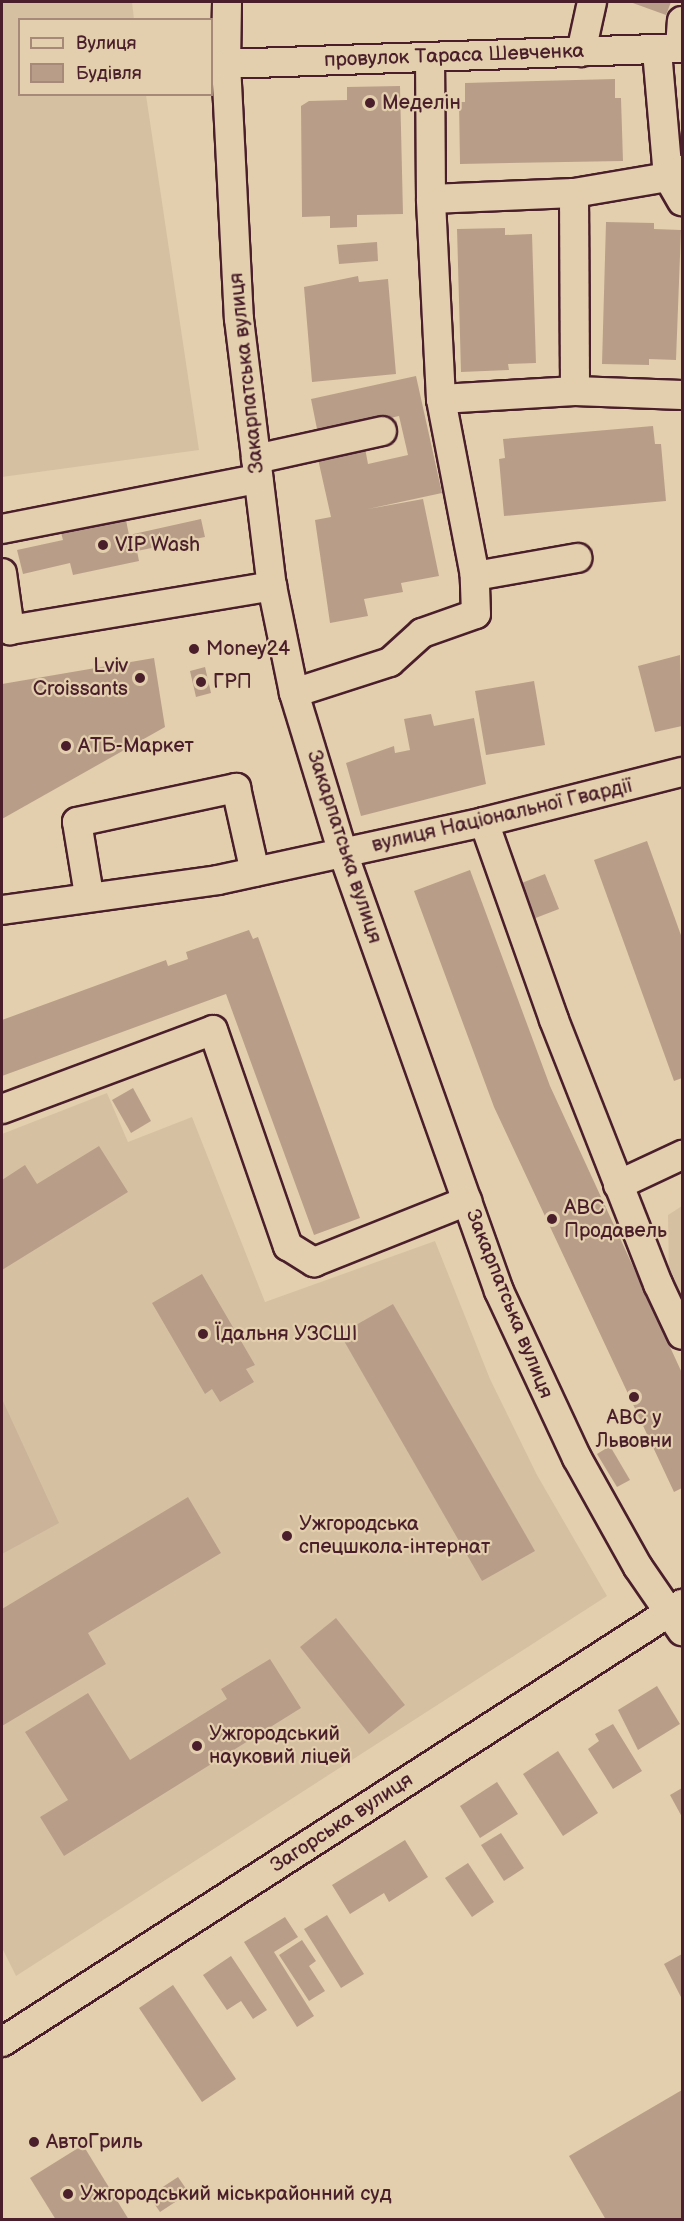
<!DOCTYPE html>
<html>
<head>
<meta charset="utf-8">
<style>
  body { margin:0 }
  #map { position:relative; width:684px; height:2221px; overflow:hidden; background:#e3cfad; font-family:"Balsamiq Sans",sans-serif }
  div>[style] { position:absolute }
  [style*='--x'] { left:calc(var(--x)*1px); top:calc(var(--y)*1px); width:calc(var(--w)*1px); rotate:calc(var(--a)*1deg) }
  .built>* { inset:0; background:#d6c0a2 }
  .green>* { inset:0; background:#cab398 }
  .building>* { inset:0; background:#b89e89 }
  .roads { filter:drop-shadow(2px 0 #4a1f2b) drop-shadow(-2px 0 #4a1f2b) drop-shadow(0 2px #4a1f2b) drop-shadow(0 -2px #4a1f2b) }
  .minor>* { height:28px; margin:-14px; padding:0 14px; transform-origin:14px; border-radius:14px; background:#e3cfad }
  .dots>* { width:16px; height:16px; translate:-50% -50%; box-sizing:border-box; border:3px solid #e3cfad; border-radius:50% }
  span { translate:-50% -50%; white-space:nowrap; text-align:center; line-height:1.15; -webkit-text-stroke:4.5px #e3cfad; paint-order:stroke }
  .street-label { font-size:20px; color:#4a1f2b }
  .poi-label { font-size:20px; color:#4a1f2b }
  .left { translate:0 -50%; text-align:left }
  .right { translate:-100% -50%; text-align:right }
  .frame { position:absolute; inset:0; border:3px solid #4a1f2b; pointer-events:none }
  .legend { position:absolute; left:18px; top:18px; width:195px; height:78px; box-sizing:border-box; background:#e3cfad; border:2px solid #a68979; margin:0; padding:8px 10px; list-style:none; font-size:18px; color:#4a1f2b }
  .legend li { display:flex; align-items:center; gap:12px; height:30px }
  .legend b { width:30px; border:2px solid #a68979 }
</style>
</head>
<body>
<div id="map">
  <div class="built">
    <div style="clip-path:polygon(2px 2px,132px 2px,134px 19px,20px 20px,20px 94px,146px 95px,199px 450px,2px 477px)"></div>
    <div style="clip-path:polygon(107px 1093px,128px 1142px,192px 1117px,265px 1302px,435px 1241px,490px 1379px,537px 1475px,607px 1596px,16px 1976px,2px 1948px,2px 1134px)"></div>
    <div style="clip-path:polygon(682px 1206px,682px 1306px,669px 1276px,668px 1215px)"></div>
  </div>
  <div class="green">
    <div style="clip-path:polygon(2px 1399px,59px 1523px,2px 1554px)"></div>
  </div>
  <div class="building">
    <div style="clip-path:polygon(630px 2px,671px 2px,666px 15px)"></div>
    <div style="clip-path:polygon(615px 79px,615px 98px,621px 98px,623px 161px,460px 164px,459px 102px,465px 102px,465px 83px)"></div>
    <div style="clip-path:polygon(400px 86px,403px 214px,357px 215px,357px 227px,330px 228px,330px 216px,302px 217px,301px 106px,309px 101px,347px 100px,347px 87px)"></div>
    <div style="clip-path:polygon(606px 222px,654px 223px,654px 229px,681px 230px,676px 360px,649px 359px,649px 365px,602px 364px)"></div>
    <div style="clip-path:polygon(505px 228px,505px 235px,532px 234px,536px 363px,508px 364px,509px 370px,461px 372px,457px 229px)"></div>
    <div style="clip-path:polygon(377px 242px,378px 261px,339px 264px,337px 245px)"></div>
    <div style="clip-path:polygon(358px 276px,359px 282px,388px 279px,396px 374px,312px 382px,304px 287px)"></div>
    <div style="clip-path:polygon(416px 376px,442px 493px,368px 509px,423px 499px,439px 576px,401px 583px,403px 592px,364px 599px,368px 616px,330px 623px,315px 520px,331px 517px,318px 459px,365px 448px,368px 464px,408px 455px,399px 416px,318px 434px,311px 399px)"></div>
    <div style="clip-path:polygon(653px 426px,655px 444px,661px 444px,666px 501px,504px 516px,499px 459px,505px 458px,503px 439px)"></div>
    <div style="clip-path:polygon(125px 515px,129px 535px,201px 519px,205px 537px,137px 551px,139px 561px,73px 575px,70px 563px,23px 574px,17px 550px,63px 540px,60px 529px)"></div>
    <div style="clip-path:polygon(198px 644px,199px 654px,190px 655px,189px 645px)"></div>
    <div style="clip-path:polygon(680px 655px,682px 726px,655px 732px,638px 666px)"></div>
    <div style="clip-path:polygon(154px 658px,165px 727px,2px 819px,2px 684px)"></div>
    <div style="clip-path:polygon(205px 667px,211px 693px,196px 697px,190px 671px)"></div>
    <div style="clip-path:polygon(534px 681px,545px 745px,486px 755px,475px 691px)"></div>
    <div style="clip-path:polygon(431px 714px,434px 726px,474px 718px,486px 784px,361px 816px,346px 763px,394px 746px,395px 753px,410px 750px,404px 719px)"></div>
    <div style="clip-path:polygon(647px 841px,682px 938px,682px 1078px,674px 1081px,594px 860px)"></div>
    <div style="clip-path:polygon(470px 870px,550px 1086px,682px 1373px,682px 1488px,674px 1492px,494px 1107px,414px 891px)"></div>
    <div style="clip-path:polygon(545px 874px,559px 909px,533px 919px,519px 884px)"></div>
    <div style="clip-path:polygon(249px 930px,253px 939px,258px 937px,360px 1218px,314px 1235px,226px 994px,2px 1076px,2px 1020px,166px 960px,168px 966px,188px 959px,186px 952px)"></div>
    <div style="clip-path:polygon(133px 1088px,151px 1121px,131px 1133px,112px 1100px)"></div>
    <div style="clip-path:polygon(99px 1146px,128px 1192px,2px 1270px,2px 1180px,25px 1165px,37px 1184px)"></div>
    <div style="clip-path:polygon(202px 1274px,255px 1365px,246px 1369px,254px 1382px,220px 1402px,212px 1389px,205px 1394px,152px 1303px)"></div>
    <div style="clip-path:polygon(393px 1304px,535px 1551px,482px 1581px,340px 1334px)"></div>
    <div style="clip-path:polygon(610px 1446px,630px 1480px,617px 1487px,597px 1454px)"></div>
    <div style="clip-path:polygon(188px 1497px,221px 1553px,88px 1633px,106px 1664px,2px 1726px,2px 1609px)"></div>
    <div style="clip-path:polygon(336px 1618px,405px 1705px,369px 1734px,300px 1647px)"></div>
    <div style="clip-path:polygon(270px 1659px,301px 1708px,64px 1856px,40px 1817px,68px 1800px,25px 1732px,88px 1693px,130px 1760px,227px 1699px,221px 1689px)"></div>
    <div style="clip-path:polygon(657px 1686px,680px 1724px,638px 1750px,618px 1710px)"></div>
    <div style="clip-path:polygon(613px 1724px,642px 1771px,613px 1789px,588px 1749px,599px 1741px,595px 1734px)"></div>
    <div style="clip-path:polygon(558px 1751px,598px 1813px,563px 1836px,523px 1774px)"></div>
    <div style="clip-path:polygon(497px 1782px,518px 1814px,480px 1838px,460px 1806px)"></div>
    <div style="clip-path:polygon(682px 1788px,682px 1817px,670px 1795px)"></div>
    <div style="clip-path:polygon(501px 1833px,524px 1868px,504px 1881px,481px 1845px)"></div>
    <div style="clip-path:polygon(405px 1840px,428px 1877px,389px 1902px,384px 1893px,350px 1914px,332px 1885px)"></div>
    <div style="clip-path:polygon(468px 1863px,494px 1902px,472px 1917px,445px 1878px)"></div>
    <div style="clip-path:polygon(327px 1915px,364px 1974px,341px 1988px,304px 1929px)"></div>
    <div style="clip-path:polygon(285px 1917px,298px 1937px,274px 1952px,314px 2016px,297px 2027px,244px 1942px)"></div>
    <div style="clip-path:polygon(302px 1940px,316px 1961px,309px 1966px,325px 1991px,309px 2001px,279px 1955px)"></div>
    <div style="clip-path:polygon(682px 1954px,682px 1999px,664px 1964px)"></div>
    <div style="clip-path:polygon(231px 1956px,267px 2010px,253px 2019px,241px 2001px,227px 2010px,203px 1975px)"></div>
    <div style="clip-path:polygon(173px 1985px,236px 2079px,202px 2102px,139px 2008px)"></div>
    <div style="clip-path:polygon(682px 2090px,682px 2220px,606px 2220px,569px 2156px)"></div>
    <div style="clip-path:polygon(83px 2145px,129px 2220px,56px 2220px,30px 2178px)"></div>
    <div style="clip-path:polygon(178px 2177px,189px 2193px,160px 2212px,149px 2196px)"></div>
  </div>
  <div class="roads">
    <div class="minor">
      <div style="--x:227;--y:2;--w:62;--a:90.9"></div>
      <div style="--x:226;--y:64;--w:255;--a:87.1"></div>
      <div style="--x:239;--y:319;--w:269;--a:83"></div>
      <div style="--x:272;--y:586;--w:109;--a:78.4"></div>
      <div style="--x:294;--y:693;--w:167;--a:73"></div>
      <div style="--x:343;--y:853;--w:465;--a:70.4"></div>
      <div style="--x:499;--y:1291;--w:184;--a:65"></div>
      <div style="--x:577;--y:1458;--w:125;--a:60.8"></div>
      <div style="--x:638;--y:1567;--w:78;--a:55.5"></div>
      <div style="--x:680;--y:48;--w:27;--a:-86"></div>
      <div style="--x:657;--y:51;--w:126;--a:85"></div>
      <div style="--x:668;--y:177;--w:28;--a:60"></div>
      <div style="--x:581;--y:52;--w:51;--a:-77.6"></div>
      <div style="--x:226;--y:64;--w:456;--a:-2"></div>
      <div style="--x:574;--y:193;--w:198;--a:89.7"></div>
      <div style="--x:431;--y:199;--w:143;--a:-2.4"></div>
      <div style="--x:574;--y:193;--w:95;--a:-9.7"></div>
      <div style="--x:668;--y:177;--w:16;--a:-27"></div>
      <div style="--x:441;--y:399;--w:134;--a:-3.4"></div>
      <div style="--x:575;--y:391;--w:107;--a:2.1"></div>
      <div style="--x:256;--y:459;--w:129;--a:-12.5"></div>
      <div style="--x:2;--y:529;--w:261;--a:-11.1"></div>
      <div style="--x:2;--y:573;--w:58;--a:82"></div>
      <div style="--x:10;--y:630;--w:266;--a:-9.5"></div>
      <div style="--x:475;--y:576;--w:104;--a:-10"></div>
      <div style="--x:294;--y:693;--w:101;--a:-17.9"></div>
      <div style="--x:390;--y:662;--w:43;--a:-42.2"></div>
      <div style="--x:422;--y:633;--w:57;--a:-19.4"></div>
      <div style="--x:476;--y:614;--w:38;--a:-92"></div>
      <div style="--x:475;--y:576;--w:180;--a:-100.9"></div>
      <div style="--x:441;--y:399;--w:200;--a:-92.9"></div>
      <div style="--x:431;--y:199;--w:142;--a:-90.4"></div>
      <div style="--x:484;--y:822;--w:210;--a:70.5"></div>
      <div style="--x:554;--y:1020;--w:284;--a:68.5"></div>
      <div style="--x:658;--y:1284;--w:56;--a:64.8"></div>
      <div style="--x:89;--y:895;--w:74;--a:-99.3"></div>
      <div style="--x:77;--y:822;--w:163;--a:-12.1"></div>
      <div style="--x:236;--y:788;--w:86;--a:77.3"></div>
      <div style="--x:2;--y:910;--w:218;--a:-7.9"></div>
      <div style="--x:218;--y:880;--w:272;--a:-12.3"></div>
      <div style="--x:484;--y:822;--w:204;--a:-14.2"></div>
      <div style="--x:2;--y:1109;--w:225;--a:-20.5"></div>
      <div style="--x:213;--y:1030;--w:229;--a:70.9"></div>
      <div style="--x:288;--y:1246;--w:31;--a:32"></div>
      <div style="--x:314;--y:1262;--w:165;--a:-21.7"></div>
      <div style="--x:618;--y:1185;--w:71;--a:-25.1"></div>
      <div style="--x:2;--y:2042;--w:809;--a:-32.79"></div>
    </div>
  </div>
  <div class="dots">
    <div style="left:370px;top:103px;background:#4a1f2b"></div>
    <div style="left:103px;top:545px;background:#4a1f2b"></div>
    <div style="left:194px;top:649px;background:#4a1f2b"></div>
    <div style="left:140px;top:678px;background:#4a1f2b"></div>
    <div style="left:201px;top:682px;background:#4a1f2b"></div>
    <div style="left:66px;top:746px;background:#4a1f2b"></div>
    <div style="left:552px;top:1219px;background:#4a1f2b"></div>
    <div style="left:203px;top:1334px;background:#4a1f2b"></div>
    <div style="left:634px;top:1397px;background:#4a1f2b"></div>
    <div style="left:287px;top:1536px;background:#4a1f2b"></div>
    <div style="left:197px;top:1746px;background:#4a1f2b"></div>
    <div style="left:34px;top:2142px;background:#4a1f2b"></div>
    <div style="left:68px;top:2194px;background:#4a1f2b"></div>
  </div>
  <div class="street-label">
    <span style="left:454px;top:56px;rotate:-2deg">провулок Тараса Шевченка</span>
    <span style="left:247px;top:373px;rotate:-96deg">Закарпатська вулиця</span>
    <span style="left:502px;top:816px;rotate:-13deg">вулиця Національної Гвардії</span>
    <span style="left:344px;top:847px;rotate:72deg">Закарпатська вулиця</span>
    <span style="left:509px;top:1304px;rotate:68deg">Закарпатська вулиця</span>
    <span style="left:342px;top:1823px;rotate:-33deg">Загорська вулиця</span>
  </div>
  <div class="poi-label">
    <span class="left" style="left:382px;top:103px">Меделін</span>
    <span class="left" style="left:115px;top:545px">VIP Wash</span>
    <span class="left" style="left:206px;top:649px">Money24</span>
    <span class="right" style="left:128px;top:678px">Lviv<br>Croissants</span>
    <span class="left" style="left:213px;top:682px">ГРП</span>
    <span class="left" style="left:78px;top:746px">АТБ-Маркет</span>
    <span class="left" style="left:564px;top:1220px">ABC<br>Продавель</span>
    <span class="left" style="left:215px;top:1334px">Їдальня УЗСШІ</span>
    <span style="left:634px;top:1430px">ABC у<br>Львовни</span>
    <span class="left" style="left:299px;top:1536px">Ужгородська<br>спецшкола-інтернат</span>
    <span class="left" style="left:209px;top:1746px">Ужгородський<br>науковий ліцей</span>
    <span class="left" style="left:46px;top:2142px">АвтоГриль</span>
    <span class="left" style="left:80px;top:2194px">Ужгородський міськрайонний суд</span>
  </div>
  <div class="frame"></div>
  <ul class="legend">
  <li><b style="height:8px;background:#e3cfad"></b>Вулиця</li>
  <li><b style="height:16px;background:#b89e89"></b>Будівля</li>
  </ul>
</div>
</body>
</html>
